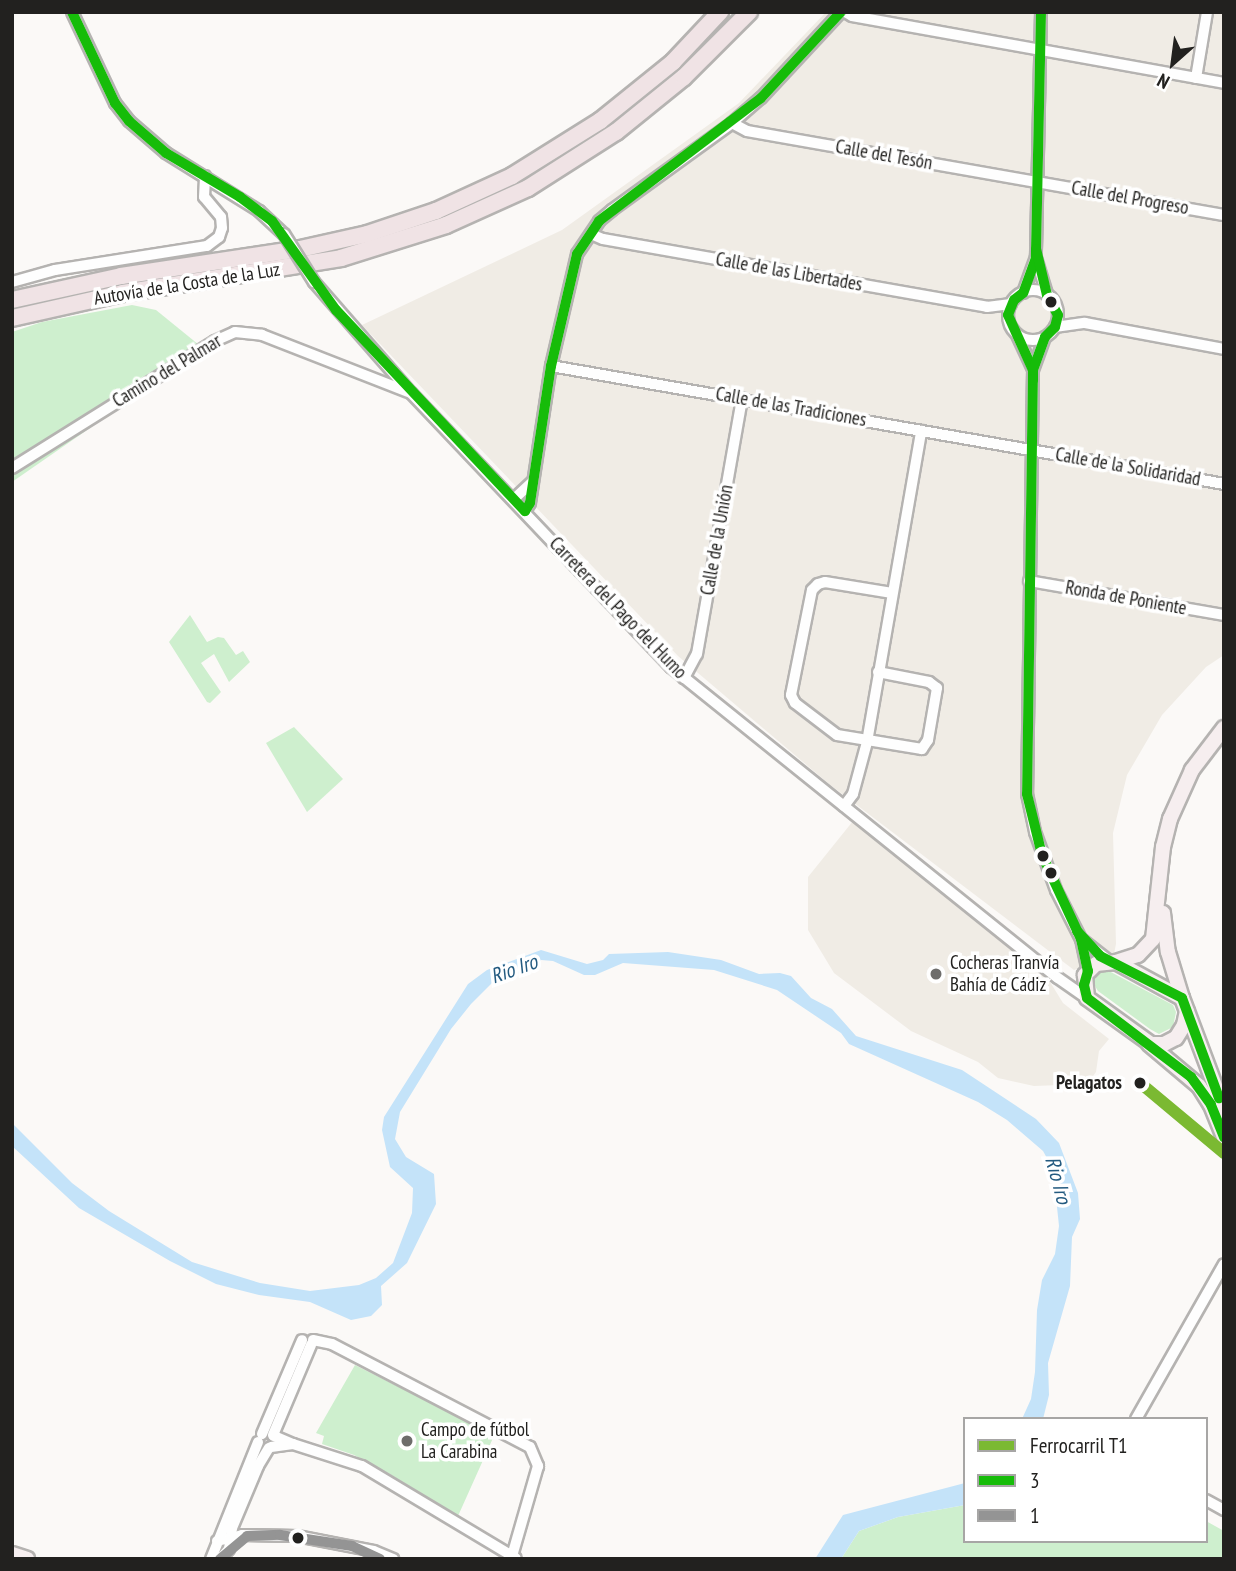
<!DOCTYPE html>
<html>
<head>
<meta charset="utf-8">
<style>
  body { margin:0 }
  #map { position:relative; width:1236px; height:1571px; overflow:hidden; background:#fbf9f7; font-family:"PT Sans Narrow",sans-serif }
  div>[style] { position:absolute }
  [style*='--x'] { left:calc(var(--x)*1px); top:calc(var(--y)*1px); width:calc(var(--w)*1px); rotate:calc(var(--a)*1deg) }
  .built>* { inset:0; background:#f0ece5 }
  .green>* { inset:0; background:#ceefce }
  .water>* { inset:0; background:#c4e3f9 }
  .roads { filter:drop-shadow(2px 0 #b5b3b1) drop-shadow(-2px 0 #b5b3b1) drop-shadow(0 2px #b5b3b1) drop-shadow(0 -2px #b5b3b1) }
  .minor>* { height:10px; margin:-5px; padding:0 5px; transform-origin:5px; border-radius:5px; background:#fefefe }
  .minor>.ring { margin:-5px; padding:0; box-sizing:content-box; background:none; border:10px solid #fefefe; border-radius:50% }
  .major>* { height:14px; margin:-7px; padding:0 7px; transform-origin:7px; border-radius:7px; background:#f6eeef }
  .highway>* { height:16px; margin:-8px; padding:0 8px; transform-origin:8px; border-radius:8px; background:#f0e3e5 }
  .bridges { filter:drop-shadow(2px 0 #b5b3b1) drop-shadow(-2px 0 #b5b3b1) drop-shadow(0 2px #b5b3b1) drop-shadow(0 -2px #b5b3b1) }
  .minor-bridge>* { height:10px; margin:-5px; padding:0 5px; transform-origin:5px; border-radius:5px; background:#fefefe }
  .bus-1>* { height:10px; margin:-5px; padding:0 5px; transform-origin:5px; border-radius:5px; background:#16bc09 }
  .bus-2>* { height:10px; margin:-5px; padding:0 5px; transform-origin:5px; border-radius:5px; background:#949494 }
  .rail-1>* { height:12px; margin:-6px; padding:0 6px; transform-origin:6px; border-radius:6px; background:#7bb932 }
  .dots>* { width:19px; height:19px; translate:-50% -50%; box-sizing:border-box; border:4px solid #fff; border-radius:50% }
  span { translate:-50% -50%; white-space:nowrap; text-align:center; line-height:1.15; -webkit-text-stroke:7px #fff; paint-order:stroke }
  .street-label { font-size:19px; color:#22211f }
  .poi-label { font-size:19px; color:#22211f }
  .left { translate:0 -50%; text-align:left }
  .stop-label { font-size:19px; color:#22211f; font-weight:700 }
  .right { translate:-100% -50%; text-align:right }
  .water-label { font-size:21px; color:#245b80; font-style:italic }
  .frame { position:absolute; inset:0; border:14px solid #22211f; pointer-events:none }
  .legend { position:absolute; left:963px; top:1417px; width:245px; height:126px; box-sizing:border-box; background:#fff; border:2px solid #a7a6a5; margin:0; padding:9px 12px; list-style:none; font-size:21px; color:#22211f }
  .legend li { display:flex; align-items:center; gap:14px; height:35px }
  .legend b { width:35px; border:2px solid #a7a6a5 }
  .north { position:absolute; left:1138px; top:28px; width:70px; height:70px; -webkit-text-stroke:5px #fff; paint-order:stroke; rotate:208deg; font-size:19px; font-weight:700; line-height:28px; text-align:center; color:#22211f }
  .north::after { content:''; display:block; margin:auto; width:24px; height:32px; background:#22211f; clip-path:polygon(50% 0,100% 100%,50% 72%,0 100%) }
</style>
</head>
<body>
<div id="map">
  <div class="built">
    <div style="clip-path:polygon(826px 12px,1224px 12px,1224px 655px,1206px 667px,1162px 715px,1127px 775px,1113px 833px,1116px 944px,1114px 954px,1074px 970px,829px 784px,678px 656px,362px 325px,562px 230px,739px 103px)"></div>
    <div style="clip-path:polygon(853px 821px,1047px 977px,1063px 1003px,1109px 1039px,1099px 1051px,1096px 1072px,1087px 1084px,1034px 1086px,998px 1078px,978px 1062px,911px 1031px,834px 973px,808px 930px,808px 877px)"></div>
  </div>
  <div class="green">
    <div style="clip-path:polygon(132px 305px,156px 310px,204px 349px,12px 482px,12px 332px,42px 322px)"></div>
    <div style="clip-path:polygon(190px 615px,207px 642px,218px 637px,224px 638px,236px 655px,243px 651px,250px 662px,229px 682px,214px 654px,201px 663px,221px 692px,210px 703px,207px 702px,169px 642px)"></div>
    <div style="clip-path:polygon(294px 727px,343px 779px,307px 812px,266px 743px)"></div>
    <div style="clip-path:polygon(1107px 970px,1173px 1005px,1176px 1012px,1173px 1027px,1159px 1034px,1150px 1029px,1098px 991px,1093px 983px,1099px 971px)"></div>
    <div style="clip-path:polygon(355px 1365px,491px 1433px,493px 1438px,458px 1516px,388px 1473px,354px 1455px,322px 1444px,324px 1436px,316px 1433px)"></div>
    <div style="clip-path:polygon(965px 1505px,965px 1541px,1206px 1541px,1206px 1521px,1224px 1531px,1224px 1559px,841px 1559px,859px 1531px,898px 1517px)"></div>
  </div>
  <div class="water">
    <div style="clip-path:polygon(541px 950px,587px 964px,603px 960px,609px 954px,668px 952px,721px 960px,759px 974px,780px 973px,791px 976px,811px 998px,832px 1009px,856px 1036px,962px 1070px,1036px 1119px,1059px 1143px,1078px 1193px,1080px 1219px,1072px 1237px,1070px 1286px,1048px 1363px,1049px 1395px,1043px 1419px,1022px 1419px,1031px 1399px,1035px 1372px,1037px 1310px,1042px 1280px,1055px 1254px,1059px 1226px,1053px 1169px,1043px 1151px,1007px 1120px,978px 1102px,849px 1044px,841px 1033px,777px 990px,714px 970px,623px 963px,595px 975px,584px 975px,553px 961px,541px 960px,531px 969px,492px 983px,471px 1004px,451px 1029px,400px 1112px,395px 1139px,406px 1157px,434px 1174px,436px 1204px,407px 1263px,381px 1286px,382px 1305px,371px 1316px,351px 1320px,310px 1302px,259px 1295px,216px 1284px,170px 1261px,79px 1208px,12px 1146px,12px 1123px,72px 1183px,109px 1211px,192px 1262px,260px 1283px,310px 1291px,359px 1285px,376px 1278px,393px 1263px,412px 1213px,413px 1188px,390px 1167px,382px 1130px,384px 1117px,468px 984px,487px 970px)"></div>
    <div style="clip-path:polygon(965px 1483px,965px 1505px,898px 1517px,859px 1531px,841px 1559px,815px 1559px,843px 1515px)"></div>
  </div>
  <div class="roads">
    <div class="minor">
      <div style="--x:72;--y:12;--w:101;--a:64.7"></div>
      <div style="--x:115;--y:103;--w:23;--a:52"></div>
      <div style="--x:129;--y:121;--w:49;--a:40.9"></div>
      <div style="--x:166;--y:153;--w:110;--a:31.9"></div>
      <div style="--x:259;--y:211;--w:34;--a:43"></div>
      <div style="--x:845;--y:12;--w:8;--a:30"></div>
      <div style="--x:852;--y:16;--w:378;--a:10.2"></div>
      <div style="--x:1041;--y:12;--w:246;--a:91.2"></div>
      <div style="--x:1036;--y:258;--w:39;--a:73"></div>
      <div style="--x:1196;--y:78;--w:67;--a:-80.5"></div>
      <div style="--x:732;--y:123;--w:17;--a:28"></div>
      <div style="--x:747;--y:131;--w:484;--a:10"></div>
      <div style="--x:591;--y:234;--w:13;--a:23"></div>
      <div style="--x:603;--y:239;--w:390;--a:10"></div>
      <div style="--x:987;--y:307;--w:24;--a:-7"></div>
      <div style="--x:12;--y:282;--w:45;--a:-15.6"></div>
      <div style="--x:55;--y:270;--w:154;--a:-9"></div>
      <div style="--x:207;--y:246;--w:15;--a:-37"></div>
      <div style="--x:219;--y:237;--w:9;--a:-72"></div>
      <div style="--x:222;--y:228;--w:11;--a:-95"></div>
      <div style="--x:221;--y:217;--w:26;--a:-130"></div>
      <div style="--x:204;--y:197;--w:21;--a:-87"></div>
      <div style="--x:314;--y:282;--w:147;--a:48.9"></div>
      <div style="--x:411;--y:393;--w:378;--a:46.5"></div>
      <div style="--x:671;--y:667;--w:496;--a:38.8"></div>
      <div style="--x:1058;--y:978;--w:35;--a:35"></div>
      <div class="ring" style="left:1008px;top:290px;width:40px;height:40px"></div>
      <div style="--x:1023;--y:293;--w:37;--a:-70"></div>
      <div style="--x:1055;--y:327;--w:30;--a:-8"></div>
      <div style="--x:1085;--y:323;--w:141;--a:10.6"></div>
      <div style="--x:1017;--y:335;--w:38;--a:65"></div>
      <div style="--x:1045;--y:337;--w:35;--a:110"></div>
      <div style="--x:1033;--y:370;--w:424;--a:90.8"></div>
      <div style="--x:1027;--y:794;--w:39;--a:78"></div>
      <div style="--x:1035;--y:832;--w:62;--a:70.1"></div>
      <div style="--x:1056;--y:890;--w:55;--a:63"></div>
      <div style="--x:1081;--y:939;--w:36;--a:38"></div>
      <div style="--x:551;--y:366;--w:683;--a:9.94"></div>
      <div style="--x:12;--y:468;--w:239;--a:-32"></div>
      <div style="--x:215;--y:341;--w:22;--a:-24"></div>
      <div style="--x:235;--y:332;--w:27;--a:6"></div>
      <div style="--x:262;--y:335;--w:157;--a:21.3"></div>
      <div style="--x:514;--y:499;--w:25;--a:-43"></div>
      <div style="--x:525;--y:511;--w:9;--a:-58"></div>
      <div style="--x:530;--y:503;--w:139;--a:-81.3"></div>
      <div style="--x:551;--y:366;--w:115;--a:-76.9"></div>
      <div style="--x:577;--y:254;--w:40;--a:-56"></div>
      <div style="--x:599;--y:221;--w:17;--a:-40"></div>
      <div style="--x:612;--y:210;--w:148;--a:-35.9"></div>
      <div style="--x:732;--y:123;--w:38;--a:-41"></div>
      <div style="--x:761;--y:98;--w:117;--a:-47.1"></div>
      <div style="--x:1029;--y:581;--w:198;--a:9.9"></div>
      <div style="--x:878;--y:672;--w:52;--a:11.1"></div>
      <div style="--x:929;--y:682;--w:10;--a:37"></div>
      <div style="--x:937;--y:688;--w:53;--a:99.8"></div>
      <div style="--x:928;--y:740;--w:11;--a:124"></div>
      <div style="--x:922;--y:749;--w:86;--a:-170.6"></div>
      <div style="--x:837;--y:735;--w:53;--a:-142.7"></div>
      <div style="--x:795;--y:703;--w:9;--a:-117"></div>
      <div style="--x:791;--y:695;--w:107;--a:-78.7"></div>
      <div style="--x:812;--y:590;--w:8;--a:-45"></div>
      <div style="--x:818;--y:584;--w:7;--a:-16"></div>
      <div style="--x:825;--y:582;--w:68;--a:9.3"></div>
      <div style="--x:684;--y:678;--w:27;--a:-62"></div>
      <div style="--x:697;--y:654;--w:260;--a:-80"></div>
      <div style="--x:844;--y:806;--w:15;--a:-53"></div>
      <div style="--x:853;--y:794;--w:54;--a:-74.9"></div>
      <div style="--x:867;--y:742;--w:316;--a:-80.1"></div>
      <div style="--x:1081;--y:939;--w:33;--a:78"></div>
      <div style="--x:313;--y:1340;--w:19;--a:12"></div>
      <div style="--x:332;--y:1344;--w:223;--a:27.5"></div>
      <div style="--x:530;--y:1447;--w:21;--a:67"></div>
      <div style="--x:538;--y:1466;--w:94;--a:106.1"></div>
      <div style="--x:1136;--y:1419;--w:178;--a:-60.4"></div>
      <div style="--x:262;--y:1434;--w:102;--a:-66.9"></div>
      <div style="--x:273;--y:1435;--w:98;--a:-67.1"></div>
      <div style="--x:293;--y:1444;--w:72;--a:17.7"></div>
      <div style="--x:362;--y:1466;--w:179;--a:30.9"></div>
      <div style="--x:271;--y:1447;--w:22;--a:-8"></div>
      <div style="--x:293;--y:1444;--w:21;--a:-157"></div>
      <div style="--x:1206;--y:1500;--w:21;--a:29"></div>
      <div style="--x:217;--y:1541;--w:26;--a:-13"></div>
      <div style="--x:242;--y:1535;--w:55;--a:1"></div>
      <div style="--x:297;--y:1536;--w:78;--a:11"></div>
      <div style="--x:374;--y:1551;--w:21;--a:23"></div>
      <div style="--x:211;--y:1559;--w:126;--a:-68.1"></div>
      <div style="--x:220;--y:1559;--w:13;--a:-48"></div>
      <div style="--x:229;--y:1549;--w:21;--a:-82"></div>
      <div style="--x:232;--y:1528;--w:67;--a:-67.2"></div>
      <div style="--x:258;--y:1466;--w:21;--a:-59"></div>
    </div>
    <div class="major">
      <div style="--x:1163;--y:913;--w:39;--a:83"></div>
      <div style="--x:1168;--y:952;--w:48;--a:73.1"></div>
      <div style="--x:1182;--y:998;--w:120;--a:69.4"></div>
      <div style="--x:1116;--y:962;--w:23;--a:-18"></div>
      <div style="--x:1138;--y:955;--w:22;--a:-47"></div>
      <div style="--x:1153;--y:939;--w:93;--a:-83.8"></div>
      <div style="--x:1163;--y:847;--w:29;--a:-76"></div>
      <div style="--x:1170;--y:819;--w:54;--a:-65.8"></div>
      <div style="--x:1192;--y:770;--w:53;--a:-52.7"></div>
      <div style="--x:1182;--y:998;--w:75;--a:-151.4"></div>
      <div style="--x:1116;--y:962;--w:20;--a:174"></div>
      <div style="--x:1096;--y:964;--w:16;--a:135"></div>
      <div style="--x:1085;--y:975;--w:23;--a:85"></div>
      <div style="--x:1087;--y:998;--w:79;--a:35.7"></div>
      <div style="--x:1151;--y:1044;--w:13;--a:0"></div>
      <div style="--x:1164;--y:1044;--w:13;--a:-27"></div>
      <div style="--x:1176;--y:1038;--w:15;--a:-58"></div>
      <div style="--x:1184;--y:1025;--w:14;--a:-78"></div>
      <div style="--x:1149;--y:1044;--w:65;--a:40"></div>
      <div style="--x:1199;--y:1086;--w:22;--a:58"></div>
      <div style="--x:1211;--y:1105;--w:35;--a:68"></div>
      <div style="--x:12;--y:1554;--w:16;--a:18"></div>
    </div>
    <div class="highway">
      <div style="--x:12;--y:300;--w:112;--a:-12.4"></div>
      <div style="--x:121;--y:276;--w:181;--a:-8.6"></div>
      <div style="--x:300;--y:249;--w:69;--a:-12.6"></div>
      <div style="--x:367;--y:234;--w:73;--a:-18.4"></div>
      <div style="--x:436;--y:211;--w:84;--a:-24.7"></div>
      <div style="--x:512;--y:176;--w:104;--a:-32"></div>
      <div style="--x:600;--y:121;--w:94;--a:-38.9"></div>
      <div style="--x:673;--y:62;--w:69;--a:-46.8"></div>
      <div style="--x:12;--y:318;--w:114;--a:-12.7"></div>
      <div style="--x:123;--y:293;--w:221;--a:-9.1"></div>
      <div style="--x:341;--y:258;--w:110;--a:-17.4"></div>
      <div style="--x:446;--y:225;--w:90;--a:-24.3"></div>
      <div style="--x:528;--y:188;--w:104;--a:-32.5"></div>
      <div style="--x:616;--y:132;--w:87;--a:-39"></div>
      <div style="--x:684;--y:77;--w:92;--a:-45"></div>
    </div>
  </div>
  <div class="bridges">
    <div class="minor-bridge">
      <div style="--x:284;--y:234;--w:57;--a:58"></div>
    </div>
  </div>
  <div class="bus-1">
    <div style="--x:72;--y:12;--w:101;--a:64.7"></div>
    <div style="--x:115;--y:103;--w:23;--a:52"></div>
    <div style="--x:129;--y:121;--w:49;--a:40.9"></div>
    <div style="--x:166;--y:153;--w:86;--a:30.7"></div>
    <div style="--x:240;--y:197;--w:40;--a:37"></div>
    <div style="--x:272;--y:221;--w:110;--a:54.3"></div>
    <div style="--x:336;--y:310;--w:276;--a:46.8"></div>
    <div style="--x:525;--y:511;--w:9;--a:-58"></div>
    <div style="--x:530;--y:503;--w:139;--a:-81.3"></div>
    <div style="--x:551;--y:366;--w:115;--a:-76.9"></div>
    <div style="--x:577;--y:254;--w:40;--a:-56"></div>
    <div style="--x:599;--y:221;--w:203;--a:-37.2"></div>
    <div style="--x:761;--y:98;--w:117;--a:-47.1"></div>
    <div style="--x:1041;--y:12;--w:246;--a:91.2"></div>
    <div style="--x:1036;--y:258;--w:37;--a:110"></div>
    <div style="--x:1023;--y:293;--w:11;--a:142"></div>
    <div style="--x:1014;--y:300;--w:16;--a:112"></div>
    <div style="--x:1008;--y:315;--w:60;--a:65.6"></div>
    <div style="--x:1033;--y:370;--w:424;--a:90.8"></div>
    <div style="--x:1027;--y:794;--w:63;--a:76.2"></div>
    <div style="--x:1042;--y:855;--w:93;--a:65.1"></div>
    <div style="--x:1081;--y:939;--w:33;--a:78"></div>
    <div style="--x:1088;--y:971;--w:15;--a:106"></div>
    <div style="--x:1084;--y:985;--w:13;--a:77"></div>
    <div style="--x:1087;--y:998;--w:131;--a:37.2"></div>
    <div style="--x:1191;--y:1077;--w:34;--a:54"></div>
    <div style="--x:1211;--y:1105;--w:35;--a:68"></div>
    <div style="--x:1033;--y:380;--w:10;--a:-90"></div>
    <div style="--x:1033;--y:370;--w:35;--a:-70"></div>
    <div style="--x:1045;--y:337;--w:14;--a:-45"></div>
    <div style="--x:1055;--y:327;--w:12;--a:-76"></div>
    <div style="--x:1058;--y:315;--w:23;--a:-119"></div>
    <div style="--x:1047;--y:295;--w:47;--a:-103.4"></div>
    <div style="--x:1077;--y:931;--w:34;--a:47"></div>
    <div style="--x:1100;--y:956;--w:92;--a:27.1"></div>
    <div style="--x:1182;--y:998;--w:107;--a:69.7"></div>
  </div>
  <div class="bus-2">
    <div style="--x:220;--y:1559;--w:35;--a:-40"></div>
    <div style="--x:247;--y:1536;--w:33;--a:-2"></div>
    <div style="--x:280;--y:1535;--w:73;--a:8.7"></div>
    <div style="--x:352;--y:1546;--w:31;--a:25"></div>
  </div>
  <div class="rail-1">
    <div style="--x:1139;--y:1082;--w:111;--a:39.9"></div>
  </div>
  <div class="dots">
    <div style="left:1051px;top:302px;background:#22211f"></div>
    <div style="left:1043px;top:856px;background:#22211f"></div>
    <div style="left:1051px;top:873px;background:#22211f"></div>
    <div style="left:936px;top:974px;background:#6e6d6b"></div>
    <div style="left:1140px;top:1083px;background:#22211f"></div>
    <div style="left:407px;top:1441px;background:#6e6d6b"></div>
    <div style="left:298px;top:1538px;background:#22211f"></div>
  </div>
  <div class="street-label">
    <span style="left:884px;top:155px;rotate:10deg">Calle del Tesón</span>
    <span style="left:1130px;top:198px;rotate:10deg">Calle del Progreso</span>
    <span style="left:789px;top:272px;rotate:10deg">Calle de las Libertades</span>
    <span style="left:187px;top:284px;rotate:-9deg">Autovía de la Costa de la Luz</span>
    <span style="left:167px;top:371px;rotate:-31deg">Camino del Palmar</span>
    <span style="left:791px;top:407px;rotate:10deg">Calle de las Tradiciones</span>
    <span style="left:1128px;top:467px;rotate:10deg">Calle de la Solidaridad</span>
    <span style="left:717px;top:540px;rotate:-80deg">Calle de la Unión</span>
    <span style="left:1126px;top:598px;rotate:10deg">Ronda de Poniente</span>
    <span style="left:618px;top:608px;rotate:46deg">Carretera del Pago del Humo</span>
  </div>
  <div class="poi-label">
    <span class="left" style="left:950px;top:974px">Cocheras Tranvía<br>Bahía de Cádiz</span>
    <span class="left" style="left:421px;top:1441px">Campo de fútbol<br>La Carabina</span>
  </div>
  <div class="stop-label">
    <span class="right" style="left:1122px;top:1083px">Pelagatos</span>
  </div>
  <div class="water-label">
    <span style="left:514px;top:969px;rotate:-20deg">Rio Iro</span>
    <span style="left:1058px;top:1180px;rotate:75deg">Rio Iro</span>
  </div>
  <div class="frame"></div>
  <ul class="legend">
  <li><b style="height:9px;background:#7bb932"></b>Ferrocarril T1</li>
  <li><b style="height:9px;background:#16bc09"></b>3</li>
  <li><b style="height:9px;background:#949494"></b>1</li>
  </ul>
  <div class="north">N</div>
</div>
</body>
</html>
